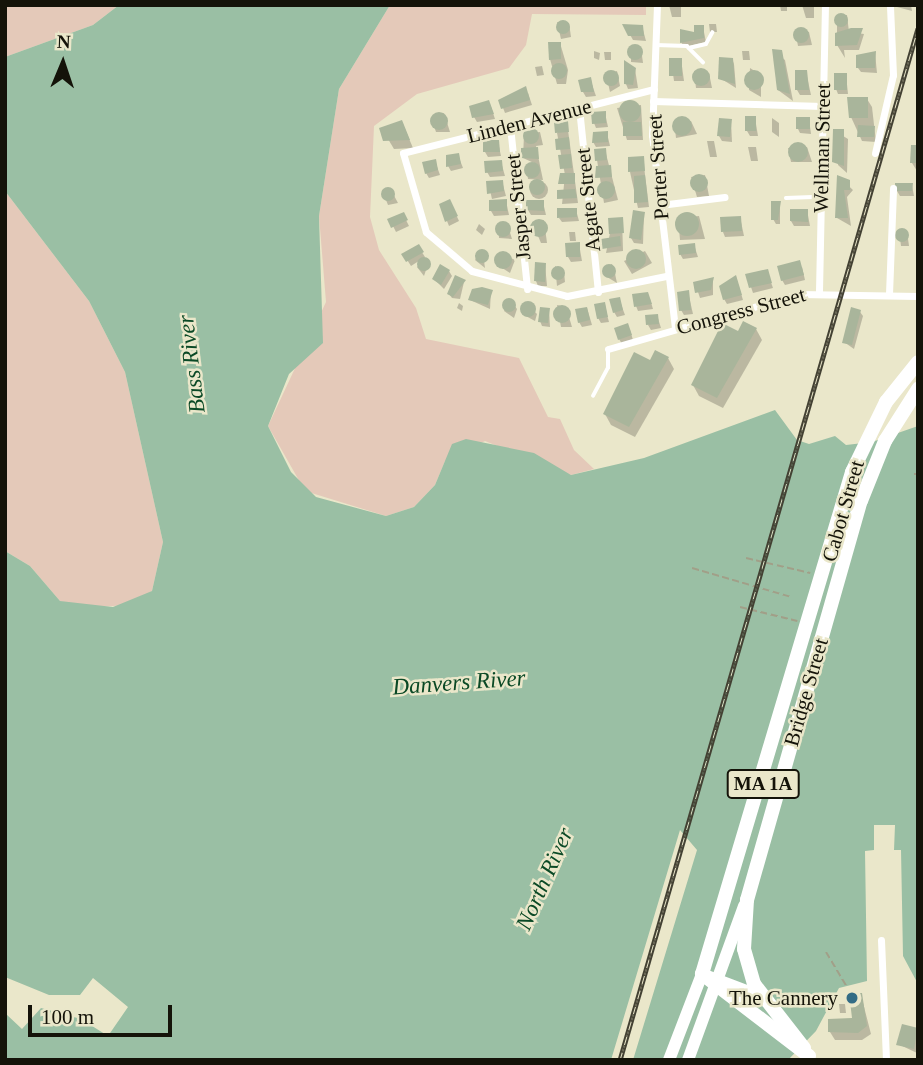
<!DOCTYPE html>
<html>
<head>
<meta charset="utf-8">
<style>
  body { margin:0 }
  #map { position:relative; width:923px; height:1065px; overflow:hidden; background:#eae7ca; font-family:"Times New Roman",serif }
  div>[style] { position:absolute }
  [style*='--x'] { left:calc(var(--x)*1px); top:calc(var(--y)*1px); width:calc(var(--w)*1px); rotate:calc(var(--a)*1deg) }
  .green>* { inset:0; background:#e4c9b9 }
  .water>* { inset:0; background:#9abfa4 }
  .shadow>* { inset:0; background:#0003 }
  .round { border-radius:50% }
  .building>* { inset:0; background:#a9b59b }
  .path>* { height:2px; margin-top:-1px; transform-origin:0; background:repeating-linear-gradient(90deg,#a19f88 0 7px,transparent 0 10.5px) }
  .lane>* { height:3.5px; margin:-1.75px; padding:0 1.75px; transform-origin:1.75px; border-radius:1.75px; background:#fff }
  .street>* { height:7px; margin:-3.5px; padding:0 3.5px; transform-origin:3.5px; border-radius:3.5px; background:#fff }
  .primary>* { height:12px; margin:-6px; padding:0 6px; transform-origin:6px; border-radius:6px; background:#fff }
  .highway>* { height:14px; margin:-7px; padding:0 7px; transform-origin:7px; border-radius:7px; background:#fff }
  .rail>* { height:5px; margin-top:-2.5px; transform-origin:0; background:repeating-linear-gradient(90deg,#eae7ca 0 8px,#434133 0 16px); box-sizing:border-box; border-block:2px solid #434133 }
  .dots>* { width:19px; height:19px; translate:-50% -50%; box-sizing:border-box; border:4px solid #eae7ca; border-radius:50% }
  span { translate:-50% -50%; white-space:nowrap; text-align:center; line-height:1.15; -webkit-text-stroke:5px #eae7ca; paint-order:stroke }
  .shield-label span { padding:2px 5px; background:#eae7ca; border:2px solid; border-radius:5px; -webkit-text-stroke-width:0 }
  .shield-label { font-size:19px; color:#141309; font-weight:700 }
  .street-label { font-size:21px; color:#141309 }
  .poi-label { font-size:21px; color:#141309 }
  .right { translate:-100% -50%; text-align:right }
  .water-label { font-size:23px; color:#0a4925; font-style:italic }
  .frame { position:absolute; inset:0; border:7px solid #141309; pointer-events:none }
  .north { position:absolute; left:28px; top:28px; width:70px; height:70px; -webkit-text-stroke:5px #eae7ca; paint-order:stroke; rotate:2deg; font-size:19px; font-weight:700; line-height:28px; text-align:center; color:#141309 }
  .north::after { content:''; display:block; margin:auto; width:24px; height:32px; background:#141309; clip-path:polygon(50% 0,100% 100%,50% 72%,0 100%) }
  .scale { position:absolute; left:28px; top:1005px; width:144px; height:32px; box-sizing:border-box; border:4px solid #141309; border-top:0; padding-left:9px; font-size:21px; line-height:24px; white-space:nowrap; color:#141309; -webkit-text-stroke:5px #eae7ca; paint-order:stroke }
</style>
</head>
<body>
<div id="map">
  <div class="green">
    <div style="clip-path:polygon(5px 5px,119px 5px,93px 25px,5px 57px)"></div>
    <div style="clip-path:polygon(390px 5px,646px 5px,646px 15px,532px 14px,526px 45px,509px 68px,417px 94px,374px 126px,370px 217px,379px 250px,416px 308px,426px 339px,519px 358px,548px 417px,560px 419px,574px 450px,594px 469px,571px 475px,485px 441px,445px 461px,435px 485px,414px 507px,386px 516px,305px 491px,268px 426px,326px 302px,319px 216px,339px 89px)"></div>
    <div style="clip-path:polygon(5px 191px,89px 301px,125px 372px,163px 542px,152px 591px,129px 605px,80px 608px,60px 601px,30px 566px,5px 551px)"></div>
  </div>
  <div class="water">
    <div style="clip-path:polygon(119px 5px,390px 5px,339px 89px,319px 216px,323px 343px,289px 374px,268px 426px,291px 472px,316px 497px,386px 516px,414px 507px,435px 485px,452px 444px,466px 439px,534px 453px,571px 475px,644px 458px,775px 410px,797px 440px,809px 444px,835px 436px,846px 445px,872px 442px,918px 426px,918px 984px,903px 956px,901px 850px,894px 850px,895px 825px,874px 825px,874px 850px,865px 851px,867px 981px,839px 988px,816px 1031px,788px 1060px,633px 1060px,697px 850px,680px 830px,611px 1060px,5px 1060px,5px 1013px,22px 1029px,41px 1008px,81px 1019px,108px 1036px,128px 1007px,93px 978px,80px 995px,49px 995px,5px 977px,5px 551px,30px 566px,60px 601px,113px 607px,152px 591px,163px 542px,125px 372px,89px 301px,5px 191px,5px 57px,93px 25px)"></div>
  </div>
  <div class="shadow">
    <div style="clip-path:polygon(669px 5px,681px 5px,681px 17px,672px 17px)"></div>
    <div style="clip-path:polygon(780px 5px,787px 5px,787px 11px,781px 11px)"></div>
    <div style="clip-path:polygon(802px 5px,814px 5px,814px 18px,806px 18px)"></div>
    <div style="clip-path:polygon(840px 5px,860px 5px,860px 7px,841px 7px)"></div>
    <div style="clip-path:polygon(911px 5px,912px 11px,897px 7px,897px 5px)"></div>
    <div style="clip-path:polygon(837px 15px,847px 15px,849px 32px,864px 34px,859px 50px,844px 50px,845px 58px,837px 45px)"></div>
    <div style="clip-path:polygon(557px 22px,569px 23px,571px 37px,561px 39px)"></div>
    <div style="clip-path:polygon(709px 24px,716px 24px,717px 32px,710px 32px)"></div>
    <div style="clip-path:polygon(625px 26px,642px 26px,646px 41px,633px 40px)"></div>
    <div style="clip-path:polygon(703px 27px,706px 42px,684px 47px,681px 42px)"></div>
    <div style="clip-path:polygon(795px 30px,809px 32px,812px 45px,798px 46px)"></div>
    <div style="clip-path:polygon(560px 43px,568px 70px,566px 84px,557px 84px,550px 59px)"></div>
    <div style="clip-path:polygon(631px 47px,641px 48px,643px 63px,631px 62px)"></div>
    <div style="clip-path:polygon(594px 51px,600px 53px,599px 60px,594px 58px)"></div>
    <div style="clip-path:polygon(742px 51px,749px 51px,750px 60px,743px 60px)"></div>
    <div style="clip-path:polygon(773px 51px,785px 60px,793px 101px,778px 90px)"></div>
    <div style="clip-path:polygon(604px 52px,611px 52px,611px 60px,605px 60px)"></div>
    <div style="clip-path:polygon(875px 53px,877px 73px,861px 72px,858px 68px)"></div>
    <div style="clip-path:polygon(671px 59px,681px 59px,684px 81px,674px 81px)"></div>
    <div style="clip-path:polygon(732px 59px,734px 64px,736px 88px,720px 78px)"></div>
    <div style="clip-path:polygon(542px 66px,544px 75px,537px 76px,535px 67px)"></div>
    <div style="clip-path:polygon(750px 68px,761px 75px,761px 97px,749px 90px)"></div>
    <div style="clip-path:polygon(635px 69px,638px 88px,628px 89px,626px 84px)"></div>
    <div style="clip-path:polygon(617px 71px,620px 86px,610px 92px,606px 74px)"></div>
    <div style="clip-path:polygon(694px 71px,709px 73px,712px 88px,696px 88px)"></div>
    <div style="clip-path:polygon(806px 72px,811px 95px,800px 95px,797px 90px)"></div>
    <div style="clip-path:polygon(846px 75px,848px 94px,838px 94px,836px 89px)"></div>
    <div style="clip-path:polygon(590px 79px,596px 96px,586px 97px,583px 92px)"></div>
    <div style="clip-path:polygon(528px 93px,532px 105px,505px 113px,500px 100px)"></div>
    <div style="clip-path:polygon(867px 99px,872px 107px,876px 142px,862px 141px,851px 117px)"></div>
    <div style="clip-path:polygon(641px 105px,643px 140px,627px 140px,617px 108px)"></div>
    <div style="clip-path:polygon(491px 107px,495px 119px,477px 122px,474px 117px)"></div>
    <div style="clip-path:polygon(444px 113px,450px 132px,436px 132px,431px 117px)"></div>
    <div style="clip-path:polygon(605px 113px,608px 127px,596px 128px,594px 123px)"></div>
    <div style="clip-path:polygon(755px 118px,758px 136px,750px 136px,747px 131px)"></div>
    <div style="clip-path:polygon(772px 118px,779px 123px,779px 137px,772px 132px)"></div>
    <div style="clip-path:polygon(809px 119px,811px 134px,800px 133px,798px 129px)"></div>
    <div style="clip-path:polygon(674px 120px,691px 121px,697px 134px,676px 138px)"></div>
    <div style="clip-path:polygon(731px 121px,732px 142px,722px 141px,719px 136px)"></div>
    <div style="clip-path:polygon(402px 122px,413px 148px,394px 149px,382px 129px)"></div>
    <div style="clip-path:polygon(567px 123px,578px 203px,562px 204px,565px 175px,557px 133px)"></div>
    <div style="clip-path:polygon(835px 131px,848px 139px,847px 173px,838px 165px)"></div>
    <div style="clip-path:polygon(540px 132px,543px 145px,536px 146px,543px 180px,528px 179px,526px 166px,534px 163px,523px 158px,524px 134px)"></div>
    <div style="clip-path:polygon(607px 133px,610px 146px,596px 147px,593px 142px)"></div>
    <div style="clip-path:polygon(707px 141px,714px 141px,717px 157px,710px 157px)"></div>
    <div style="clip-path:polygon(498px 142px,501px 156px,488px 157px,485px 152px)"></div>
    <div style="clip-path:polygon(748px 147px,756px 147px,758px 161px,751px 161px)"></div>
    <div style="clip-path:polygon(807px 147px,812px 162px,791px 162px,788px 148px)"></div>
    <div style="clip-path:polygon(918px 147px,918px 171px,917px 171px,912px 163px)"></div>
    <div style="clip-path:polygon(605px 150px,618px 200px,604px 203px,597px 160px)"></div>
    <div style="clip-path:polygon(458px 155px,463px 168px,451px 171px,448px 166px)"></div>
    <div style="clip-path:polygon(643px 158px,649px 207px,638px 208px,630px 172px)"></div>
    <div style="clip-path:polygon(435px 161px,440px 175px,429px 178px,426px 173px)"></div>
    <div style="clip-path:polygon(501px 162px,505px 176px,490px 177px,487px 172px)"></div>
    <div style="clip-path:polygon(705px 175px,709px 196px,697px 197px,691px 177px)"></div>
    <div style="clip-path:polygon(839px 177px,853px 190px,847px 197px,851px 226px,837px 218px)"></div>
    <div class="round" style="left:530px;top:181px;width:18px;height:18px"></div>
    <div style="clip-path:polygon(502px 181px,506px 196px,492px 199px,488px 182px)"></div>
    <div style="clip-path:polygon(912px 185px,914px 196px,900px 196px,897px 191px)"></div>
    <div style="clip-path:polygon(390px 188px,398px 203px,388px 205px,382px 190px)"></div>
    <div style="clip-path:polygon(506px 201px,509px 215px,494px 216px,491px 211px)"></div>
    <div style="clip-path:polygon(543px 202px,546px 215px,531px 215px,528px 210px)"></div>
    <div style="clip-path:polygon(780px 203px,780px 224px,776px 224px,773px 219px)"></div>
    <div style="clip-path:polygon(452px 206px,459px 221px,449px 226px,447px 221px)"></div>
    <div style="clip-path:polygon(576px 210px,579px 221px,562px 222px,559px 218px)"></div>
    <div style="clip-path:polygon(807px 210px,810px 226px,794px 226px,791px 221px)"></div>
    <div style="clip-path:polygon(403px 214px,409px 226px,396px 232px,390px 220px)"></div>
    <div style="clip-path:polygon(644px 214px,643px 244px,634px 243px,631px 238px)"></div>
    <div style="clip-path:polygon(699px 216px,705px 239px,680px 240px,678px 218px)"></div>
    <div style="clip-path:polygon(740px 217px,744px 236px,725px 237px,723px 232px)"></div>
    <div style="clip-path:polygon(622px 219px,623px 251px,606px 253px,610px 233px)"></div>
    <div style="clip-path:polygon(544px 220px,547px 243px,541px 243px,532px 222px)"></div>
    <div style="clip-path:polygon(507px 223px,512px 239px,499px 238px,498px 224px)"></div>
    <div style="clip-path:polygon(479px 224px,485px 229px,482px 235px,476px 230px)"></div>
    <div style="clip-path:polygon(899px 231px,907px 231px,909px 246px,901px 246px)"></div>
    <div style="clip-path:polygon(569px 232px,575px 232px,576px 241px,570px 241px)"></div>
    <div style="clip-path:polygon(579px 244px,582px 261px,571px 262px,568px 257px)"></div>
    <div style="clip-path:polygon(694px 245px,698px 257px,683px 259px,680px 254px)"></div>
    <div style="clip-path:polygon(418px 246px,425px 257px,411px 266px,404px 255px)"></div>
    <div style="clip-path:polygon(481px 251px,483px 254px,485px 268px,475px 260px)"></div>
    <div style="clip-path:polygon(645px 251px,652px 263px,632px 274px,624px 261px)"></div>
    <div style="clip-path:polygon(501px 253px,515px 260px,510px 273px,499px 266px)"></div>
    <div style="clip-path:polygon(427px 258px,429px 261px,424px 276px,417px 267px)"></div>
    <div style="clip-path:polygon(545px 264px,547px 286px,538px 286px,536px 281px)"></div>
    <div style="clip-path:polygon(612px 264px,614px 269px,617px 283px,607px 277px,605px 267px)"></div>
    <div style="clip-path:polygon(555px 266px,564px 272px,565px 282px,557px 286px)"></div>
    <div style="clip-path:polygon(802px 267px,805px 280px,785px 285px,782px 280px)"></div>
    <div style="clip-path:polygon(449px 271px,452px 276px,444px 289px,434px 279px)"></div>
    <div style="clip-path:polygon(767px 271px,773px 288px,753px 293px,747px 275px)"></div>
    <div style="clip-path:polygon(736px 277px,743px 300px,727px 304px,724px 299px)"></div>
    <div style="clip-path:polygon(713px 279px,713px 295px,700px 298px,695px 283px)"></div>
    <div style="clip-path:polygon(464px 282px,460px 299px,452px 298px,449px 294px)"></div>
    <div style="clip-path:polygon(491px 291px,490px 309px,470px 300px)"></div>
    <div style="clip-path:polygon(688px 292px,693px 314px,684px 315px,681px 310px)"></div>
    <div style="clip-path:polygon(509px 298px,517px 309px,514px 318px,504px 311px)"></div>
    <div style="clip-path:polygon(619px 299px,625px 315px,617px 317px,614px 312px)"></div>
    <div style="clip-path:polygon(650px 299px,653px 309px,638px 311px,636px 306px)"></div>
    <div style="clip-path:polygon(459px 303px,463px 306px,462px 311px,457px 308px)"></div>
    <div style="clip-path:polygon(526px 303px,537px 314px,535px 321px,522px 314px)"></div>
    <div style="clip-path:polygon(604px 304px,609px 322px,601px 323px,598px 318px)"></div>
    <div style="clip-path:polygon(557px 305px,566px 307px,572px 327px,561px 327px)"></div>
    <div style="clip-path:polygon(587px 308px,592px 325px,582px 327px,579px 322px)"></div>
    <div style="clip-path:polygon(549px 310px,550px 327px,542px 326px,540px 321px)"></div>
    <div style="clip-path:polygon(860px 312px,863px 316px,854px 349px,844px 342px)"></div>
    <div style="clip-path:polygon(657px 315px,661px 328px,651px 330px,648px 325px)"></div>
    <div style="clip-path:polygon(756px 329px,762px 340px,723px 408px,699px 396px,693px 385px,739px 333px)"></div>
    <div style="clip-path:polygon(630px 330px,633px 340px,622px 344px,619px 339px)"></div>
    <div style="clip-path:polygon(668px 358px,674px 369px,635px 437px,611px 425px,605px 414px,651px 362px)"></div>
    <div style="clip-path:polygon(861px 995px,871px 1034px,862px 1040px,835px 1040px,830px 1032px,854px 1019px)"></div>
    <div style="clip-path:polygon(839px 1004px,845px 1004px,846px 1013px,840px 1013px)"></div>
    <div style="clip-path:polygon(903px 1026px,918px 1030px,917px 1053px,898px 1044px)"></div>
  </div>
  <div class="building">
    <div class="round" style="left:834px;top:13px;width:14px;height:14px"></div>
    <div class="round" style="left:556px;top:20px;width:14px;height:14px"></div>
    <div style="clip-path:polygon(622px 24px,643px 25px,644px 36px,628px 36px)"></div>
    <div style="clip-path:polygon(694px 25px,704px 25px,704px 38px,680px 43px,680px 29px,694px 32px)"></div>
    <div class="round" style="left:793px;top:27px;width:16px;height:16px"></div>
    <div style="clip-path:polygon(851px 28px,863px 28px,857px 45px,835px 46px,835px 33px)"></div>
    <div style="clip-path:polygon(548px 42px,561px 42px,561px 59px,549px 60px)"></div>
    <div class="round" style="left:627px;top:44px;width:16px;height:16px"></div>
    <div style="clip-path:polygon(772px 49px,782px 50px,790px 94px,777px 90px)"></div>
    <div style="clip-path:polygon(876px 51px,875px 68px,856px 68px,856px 55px)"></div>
    <div style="clip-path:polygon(719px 57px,733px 58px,735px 84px,718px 79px)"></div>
    <div style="clip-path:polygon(669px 58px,682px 58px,682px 76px,669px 76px)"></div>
    <div style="clip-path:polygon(624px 60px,636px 68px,633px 85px,624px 84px)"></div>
    <div class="round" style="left:551px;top:63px;width:16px;height:16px"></div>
    <div class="round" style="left:692px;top:68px;width:18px;height:18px"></div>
    <div class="round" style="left:603px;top:70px;width:16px;height:16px"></div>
    <div style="clip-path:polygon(795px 70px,807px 70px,809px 90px,795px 90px)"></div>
    <div class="round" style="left:744px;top:70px;width:20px;height:20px"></div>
    <div style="clip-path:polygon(834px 73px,847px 73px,847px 90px,834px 90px)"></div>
    <div style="clip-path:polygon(591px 77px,594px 92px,581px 92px,578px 80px)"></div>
    <div style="clip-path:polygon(526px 86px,530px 100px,501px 109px,498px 100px)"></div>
    <div style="clip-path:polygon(847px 97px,868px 97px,868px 118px,849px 118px)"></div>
    <div style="clip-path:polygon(489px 100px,494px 114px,472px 118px,469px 106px)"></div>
    <div class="round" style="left:619px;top:100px;width:22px;height:22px"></div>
    <div style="clip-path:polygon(606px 111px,606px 123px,592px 124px,591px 112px)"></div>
    <div class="round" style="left:430px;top:112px;width:18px;height:18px"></div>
    <div class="round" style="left:672px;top:116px;width:20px;height:20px"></div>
    <div style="clip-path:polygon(745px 116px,756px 116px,756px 131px,745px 131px)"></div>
    <div style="clip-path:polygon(796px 117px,810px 117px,810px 129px,796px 129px)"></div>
    <div style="clip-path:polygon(719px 118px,732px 119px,730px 137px,717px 136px)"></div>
    <div style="clip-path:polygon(402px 120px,410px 140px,383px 141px,379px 128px)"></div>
    <div style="clip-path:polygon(568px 121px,569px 132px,555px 133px,554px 122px)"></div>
    <div style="clip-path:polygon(623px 122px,641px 122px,642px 136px,623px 136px)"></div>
    <div style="clip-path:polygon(858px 125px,875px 126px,874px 137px,857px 137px)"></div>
    <div class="round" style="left:523px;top:128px;width:16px;height:16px"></div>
    <div style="clip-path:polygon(833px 129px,844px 129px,844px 166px,832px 162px)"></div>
    <div style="clip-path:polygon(608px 131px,608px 142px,592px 143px,593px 132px)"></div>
    <div style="clip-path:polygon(569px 137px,570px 149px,556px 150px,555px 139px)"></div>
    <div style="clip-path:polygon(483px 140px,499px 140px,500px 152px,483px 152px)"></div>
    <div class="round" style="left:788px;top:142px;width:20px;height:20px"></div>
    <div style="clip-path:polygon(911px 145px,918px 145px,918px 163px,910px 163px)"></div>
    <div style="clip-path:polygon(538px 147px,539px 159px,521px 158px,521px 148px)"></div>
    <div style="clip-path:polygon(606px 148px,607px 160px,595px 161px,594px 149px)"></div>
    <div style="clip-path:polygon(459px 153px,461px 164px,446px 167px,446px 155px)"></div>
    <div style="clip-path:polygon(571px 154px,572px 168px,560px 169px,558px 155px)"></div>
    <div style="clip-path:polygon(644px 156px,645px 171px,628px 172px,628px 157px)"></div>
    <div style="clip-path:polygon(436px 159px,438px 170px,425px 174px,422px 162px)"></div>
    <div style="clip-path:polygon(502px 160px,503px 171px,485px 173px,484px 161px)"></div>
    <div class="round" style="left:524px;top:162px;width:16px;height:16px"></div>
    <div style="clip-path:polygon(611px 165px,612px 177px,595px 178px,596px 166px)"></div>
    <div style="clip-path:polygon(560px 173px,575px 173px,575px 184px,558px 184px)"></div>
    <div class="round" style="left:690px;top:174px;width:18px;height:18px"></div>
    <div style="clip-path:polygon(645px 175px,648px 202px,634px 203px,634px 176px)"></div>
    <div style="clip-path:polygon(837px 175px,850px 180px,850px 190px,844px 190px,848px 218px,835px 218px)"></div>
    <div class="round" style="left:529px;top:179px;width:16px;height:16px"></div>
    <div style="clip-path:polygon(503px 180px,504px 191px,487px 194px,486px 181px)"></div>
    <div class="round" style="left:597px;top:181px;width:18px;height:18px"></div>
    <div style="clip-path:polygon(895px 183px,913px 183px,912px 191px,895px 191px)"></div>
    <div class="round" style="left:381px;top:187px;width:14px;height:14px"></div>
    <div style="clip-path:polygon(575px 189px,577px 198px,557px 199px,557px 190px)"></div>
    <div style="clip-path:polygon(450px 199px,458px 216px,445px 222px,439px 204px)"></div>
    <div style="clip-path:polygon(507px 199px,507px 211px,489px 211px,489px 200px)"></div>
    <div style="clip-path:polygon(526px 200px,544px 200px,544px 211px,526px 210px)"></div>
    <div style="clip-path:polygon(771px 201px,781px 201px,778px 220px,771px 220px)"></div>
    <div style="clip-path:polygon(557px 208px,577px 208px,577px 217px,557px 218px)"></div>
    <div style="clip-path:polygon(790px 209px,808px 209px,808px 222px,790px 221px)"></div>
    <div style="clip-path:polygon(633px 210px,645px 212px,641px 240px,629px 238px)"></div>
    <div class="round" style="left:675px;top:212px;width:24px;height:24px"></div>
    <div style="clip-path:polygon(404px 212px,408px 220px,391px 228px,387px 219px)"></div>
    <div style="clip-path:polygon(741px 216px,742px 231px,721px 232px,720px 217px)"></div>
    <div style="clip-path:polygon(623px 217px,624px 233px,609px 234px,608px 218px)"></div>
    <div class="round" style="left:530px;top:219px;width:18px;height:18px"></div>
    <div class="round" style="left:495px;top:221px;width:16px;height:16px"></div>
    <div class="round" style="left:895px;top:228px;width:14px;height:14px"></div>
    <div style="clip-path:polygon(620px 236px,621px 246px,602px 249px,601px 239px)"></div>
    <div style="clip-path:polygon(580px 242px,580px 257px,566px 257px,565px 243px)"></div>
    <div style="clip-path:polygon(695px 243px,696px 253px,679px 255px,678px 245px)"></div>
    <div style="clip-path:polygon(419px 244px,424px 252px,406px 262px,401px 254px)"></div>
    <div class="round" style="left:626px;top:249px;width:20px;height:20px"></div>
    <div class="round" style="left:475px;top:249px;width:14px;height:14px"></div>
    <div class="round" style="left:494px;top:251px;width:18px;height:18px"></div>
    <div class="round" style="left:417px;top:257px;width:14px;height:14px"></div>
    <div style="clip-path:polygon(800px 260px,804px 275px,781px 281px,777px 266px)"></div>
    <div style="clip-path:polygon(535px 262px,546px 263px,545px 282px,534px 281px)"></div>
    <div class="round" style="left:602px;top:264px;width:14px;height:14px"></div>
    <div style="clip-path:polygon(440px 264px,450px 270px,441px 285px,432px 279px)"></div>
    <div class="round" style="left:551px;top:266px;width:14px;height:14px"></div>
    <div style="clip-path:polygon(768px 269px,772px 283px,749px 288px,745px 274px)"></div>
    <div style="clip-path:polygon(455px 275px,466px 280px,453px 297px,447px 294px)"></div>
    <div style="clip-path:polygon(736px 275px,742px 295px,723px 300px,719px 286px)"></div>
    <div style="clip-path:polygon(714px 277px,711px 290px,695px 293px,693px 282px)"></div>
    <div style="clip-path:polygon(482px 287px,493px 290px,488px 305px,468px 300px,472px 289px)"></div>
    <div style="clip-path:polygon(689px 290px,691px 310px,679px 311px,677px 292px)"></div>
    <div style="clip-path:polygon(648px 292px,652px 304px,634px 307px,632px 294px)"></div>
    <div style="clip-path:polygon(620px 297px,623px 310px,613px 313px,609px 299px)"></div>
    <div class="round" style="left:502px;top:298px;width:14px;height:14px"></div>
    <div class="round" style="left:520px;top:301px;width:16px;height:16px"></div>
    <div style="clip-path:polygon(605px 302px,608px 317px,597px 319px,594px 304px)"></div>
    <div class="round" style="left:553px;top:305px;width:18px;height:18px"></div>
    <div style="clip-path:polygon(540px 307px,550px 308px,548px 323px,538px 322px)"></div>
    <div style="clip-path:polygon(587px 307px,590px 320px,578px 323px,575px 309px)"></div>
    <div style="clip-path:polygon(851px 307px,861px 310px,852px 345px,842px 343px)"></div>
    <div style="clip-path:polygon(658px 314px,659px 324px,646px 325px,645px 315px)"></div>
    <div style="clip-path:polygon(743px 321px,757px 328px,717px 398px,691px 385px,722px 323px,738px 331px)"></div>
    <div style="clip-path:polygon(628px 323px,632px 335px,618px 340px,614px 328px)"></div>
    <div style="clip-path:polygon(655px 350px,669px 357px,629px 427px,603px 414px,634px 352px,650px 360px)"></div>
    <div style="clip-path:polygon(849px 993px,862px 993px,867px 1026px,858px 1033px,828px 1032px,828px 1019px,852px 1018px)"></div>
    <div style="clip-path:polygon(902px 1024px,918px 1028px,914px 1049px,896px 1045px)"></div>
  </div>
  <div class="path">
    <div style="--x:914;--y:474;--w:4;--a:0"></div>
    <div style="--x:917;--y:491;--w:1;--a:0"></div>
    <div style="--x:746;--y:558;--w:66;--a:13.2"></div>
    <div style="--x:692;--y:568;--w:103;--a:16.3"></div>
    <div style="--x:740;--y:607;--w:59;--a:13.8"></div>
    <div style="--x:826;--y:952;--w:39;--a:59"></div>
  </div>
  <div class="lane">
    <div style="--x:656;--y:45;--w:31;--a:2"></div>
    <div style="--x:687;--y:46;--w:23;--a:45"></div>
    <div style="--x:689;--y:48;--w:17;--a:-13"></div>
    <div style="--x:706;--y:44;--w:13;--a:-61"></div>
    <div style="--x:786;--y:198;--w:33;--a:-2"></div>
    <div style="--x:593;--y:396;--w:32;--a:-62"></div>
    <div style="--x:608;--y:368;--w:19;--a:-90"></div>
  </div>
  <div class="street">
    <div style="--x:657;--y:5;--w:130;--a:92.2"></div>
    <div style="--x:652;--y:135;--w:194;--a:83.2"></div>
    <div style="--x:654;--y:89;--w:259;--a:165.7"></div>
    <div style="--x:403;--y:153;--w:82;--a:73.8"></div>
    <div style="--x:426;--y:232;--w:60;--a:40.3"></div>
    <div style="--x:472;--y:271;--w:98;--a:14.7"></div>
    <div style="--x:567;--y:296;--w:101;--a:-11.4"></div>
    <div style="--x:653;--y:101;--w:170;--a:1.7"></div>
    <div style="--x:579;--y:108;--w:185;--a:84.1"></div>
    <div style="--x:510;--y:126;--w:164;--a:84"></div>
    <div style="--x:875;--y:153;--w:80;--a:-77"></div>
    <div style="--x:893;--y:75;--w:70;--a:-92.5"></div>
    <div style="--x:660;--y:205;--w:65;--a:-7"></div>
    <div style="--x:819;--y:291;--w:286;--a:-88.8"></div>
    <div style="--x:889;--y:294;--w:106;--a:-87.8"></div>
    <div style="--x:608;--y:349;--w:199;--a:-16.1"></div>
    <div style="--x:799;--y:294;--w:119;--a:1"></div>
    <div style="--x:881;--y:940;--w:120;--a:87.6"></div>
  </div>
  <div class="primary">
    <div style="--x:669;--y:1060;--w:92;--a:-69"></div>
    <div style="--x:702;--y:974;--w:62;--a:20.8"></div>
    <div style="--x:688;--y:1060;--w:164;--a:-70"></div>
  </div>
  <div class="highway">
    <div style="--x:804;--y:1048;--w:81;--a:-128"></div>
    <div style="--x:754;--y:984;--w:36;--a:-106"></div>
    <div style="--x:744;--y:949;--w:49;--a:-86.5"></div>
    <div style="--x:747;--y:900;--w:415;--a:-74.1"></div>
    <div style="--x:861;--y:501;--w:65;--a:-68.2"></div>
    <div style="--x:885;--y:441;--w:62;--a:-57.6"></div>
    <div style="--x:809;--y:1056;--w:135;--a:-142.5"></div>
    <div style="--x:702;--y:974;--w:524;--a:-73.36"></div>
    <div style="--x:852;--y:472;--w:78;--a:-64.1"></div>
    <div style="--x:886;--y:402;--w:51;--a:-51.3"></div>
  </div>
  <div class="rail">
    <div style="--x:620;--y:1060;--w:1074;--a:-73.89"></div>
  </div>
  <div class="dots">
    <div style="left:852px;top:998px;background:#336c85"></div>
  </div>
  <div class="shield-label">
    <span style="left:763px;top:784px">MA 1A</span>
  </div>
  <div class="street-label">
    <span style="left:529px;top:121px;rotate:-14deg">Linden Avenue</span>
    <span style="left:822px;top:148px;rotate:-89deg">Wellman Street</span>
    <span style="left:658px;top:167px;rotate:-94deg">Porter Street</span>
    <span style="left:588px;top:200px;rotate:-96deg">Agate Street</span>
    <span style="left:518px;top:207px;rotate:-96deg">Jasper Street</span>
    <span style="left:741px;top:311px;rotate:-15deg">Congress Street</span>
    <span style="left:843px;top:511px;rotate:-74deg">Cabot Street</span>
    <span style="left:806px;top:692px;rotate:-74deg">Bridge Street</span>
  </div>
  <div class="poi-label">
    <span class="right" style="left:838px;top:998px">The Cannery</span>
  </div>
  <div class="water-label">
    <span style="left:192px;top:364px;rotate:-97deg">Bass River</span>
    <span style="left:459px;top:683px;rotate:-4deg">Danvers River</span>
    <span style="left:545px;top:879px;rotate:-66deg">North River</span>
  </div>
  <div class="frame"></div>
  <div class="north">N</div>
  <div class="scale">100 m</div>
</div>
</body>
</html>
